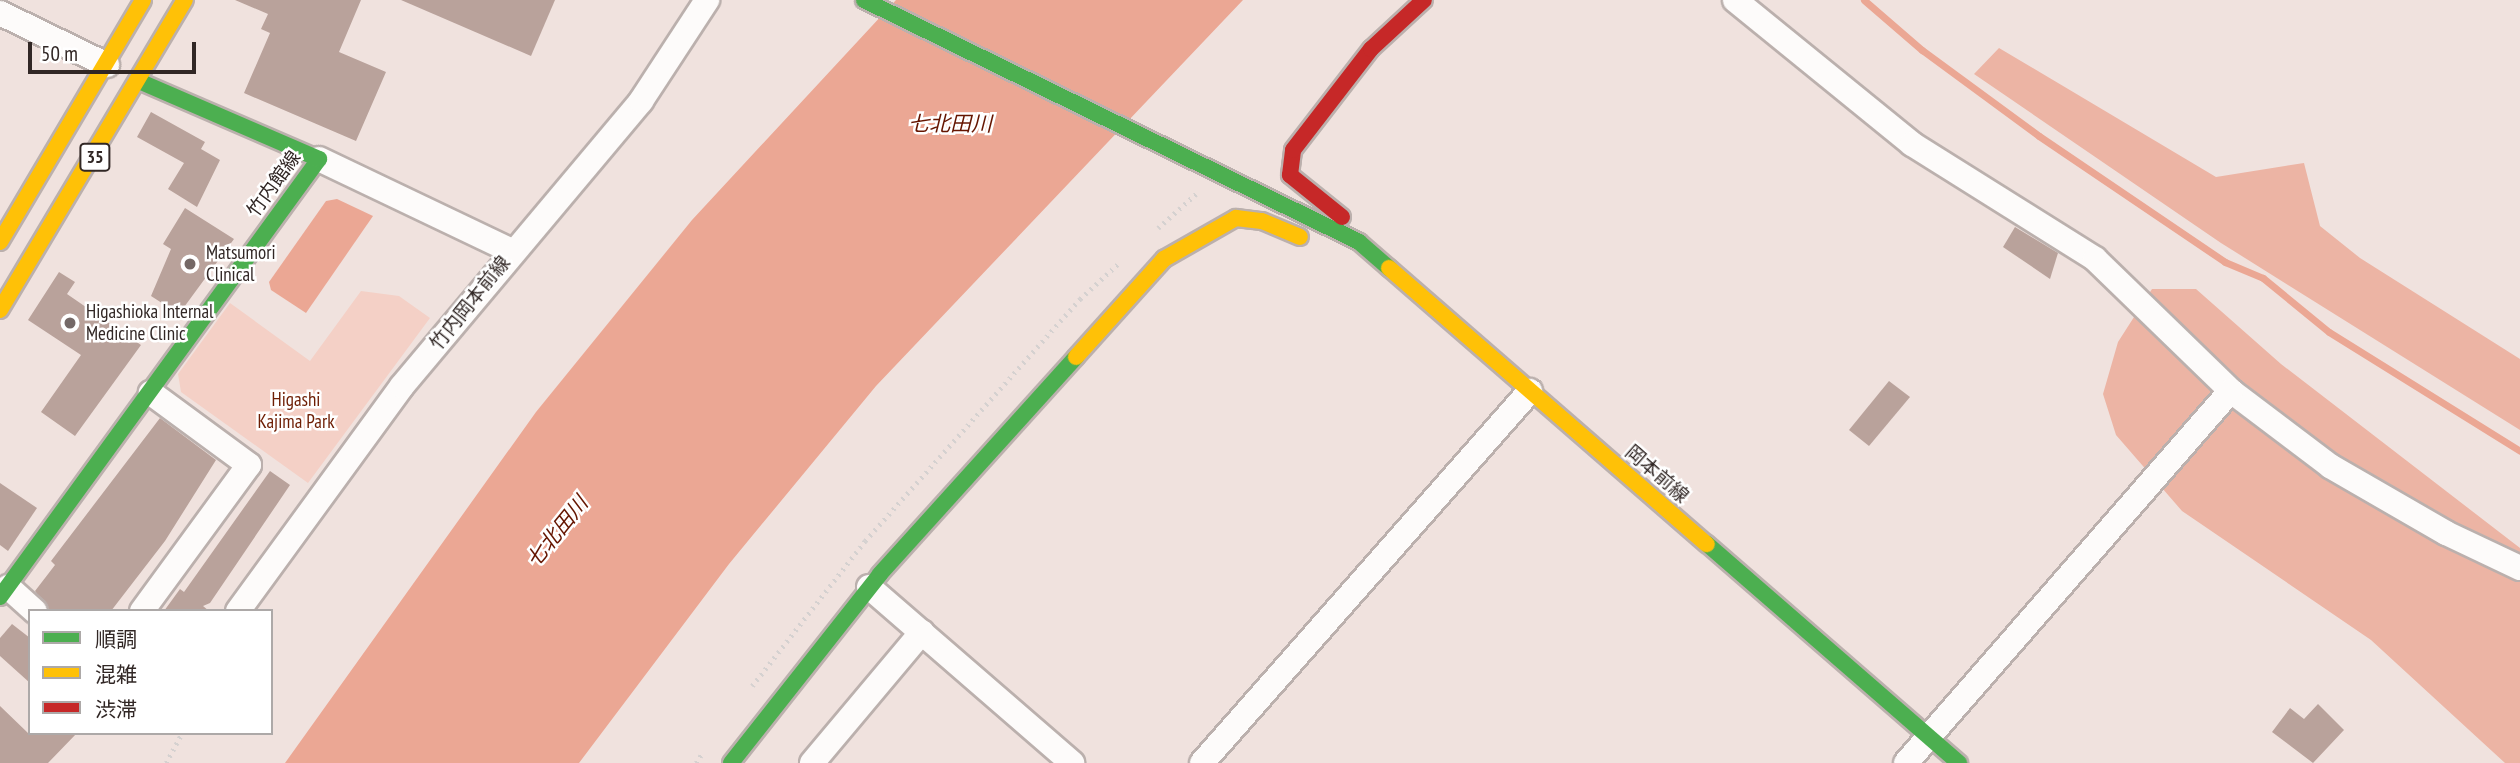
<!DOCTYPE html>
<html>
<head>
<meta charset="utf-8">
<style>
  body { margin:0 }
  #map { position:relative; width:2520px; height:763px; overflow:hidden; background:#f0e2de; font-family:"PT Sans Narrow","Noto Sans JP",sans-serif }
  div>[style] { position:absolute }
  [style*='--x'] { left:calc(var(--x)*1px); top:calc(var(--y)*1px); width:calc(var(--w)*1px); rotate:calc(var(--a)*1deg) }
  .green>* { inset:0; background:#f4d0c6 }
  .forest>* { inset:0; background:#ecb4a4 }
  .water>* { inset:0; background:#eba794 }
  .stream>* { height:7px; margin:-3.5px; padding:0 3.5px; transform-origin:3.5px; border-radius:3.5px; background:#eba794 }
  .building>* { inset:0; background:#b9a29b }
  .path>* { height:4.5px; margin-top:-2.25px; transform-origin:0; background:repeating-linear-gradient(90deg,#d5d1d0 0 2px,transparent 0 7px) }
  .roads { filter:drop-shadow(2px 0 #bbb0ad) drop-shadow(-2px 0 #bbb0ad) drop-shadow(0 2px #bbb0ad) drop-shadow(0 -2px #bbb0ad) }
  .street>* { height:24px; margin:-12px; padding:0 12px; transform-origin:12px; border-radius:12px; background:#fdfbfa }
  .fast>* { height:16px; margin:-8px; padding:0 8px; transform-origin:8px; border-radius:8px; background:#4caf50 }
  .slow>* { height:16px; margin:-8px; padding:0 8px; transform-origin:8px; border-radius:8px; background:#ffc107 }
  .jam>* { height:16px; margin:-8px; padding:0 8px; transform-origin:8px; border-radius:8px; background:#c62828 }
  .dots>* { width:19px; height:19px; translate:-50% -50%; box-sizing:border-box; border:4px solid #fff; border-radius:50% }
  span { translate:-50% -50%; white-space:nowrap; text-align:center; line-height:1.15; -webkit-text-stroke:5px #fff; paint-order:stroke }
  .shield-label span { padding:2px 5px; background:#fff; border:2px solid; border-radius:5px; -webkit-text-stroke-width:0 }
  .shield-label { font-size:18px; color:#312725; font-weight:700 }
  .street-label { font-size:19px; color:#312725 }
  .poi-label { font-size:19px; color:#312725 }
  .left { translate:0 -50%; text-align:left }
  .park-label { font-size:19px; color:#6d1d03 }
  .water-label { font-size:21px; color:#651500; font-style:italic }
  .legend { position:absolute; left:28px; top:609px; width:245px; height:126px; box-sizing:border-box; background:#fff; border:2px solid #ada9a8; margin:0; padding:9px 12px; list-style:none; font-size:21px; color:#312725 }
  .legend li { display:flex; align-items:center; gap:14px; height:35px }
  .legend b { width:35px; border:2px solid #ada9a8 }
  .scale { position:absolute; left:28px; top:42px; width:168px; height:32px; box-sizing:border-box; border:4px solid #312725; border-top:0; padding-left:9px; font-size:21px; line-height:24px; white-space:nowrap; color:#312725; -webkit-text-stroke:5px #fff; paint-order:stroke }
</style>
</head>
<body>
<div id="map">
  <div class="green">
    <div style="clip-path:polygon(361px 291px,399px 296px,430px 318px,308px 483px,181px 392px,178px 374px,230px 303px,310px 361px)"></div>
  </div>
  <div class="forest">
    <div style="clip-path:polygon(1999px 48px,2216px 177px,2304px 163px,2320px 226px,2360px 258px,2520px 359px,2520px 430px,2221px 243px,1974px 74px)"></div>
    <div style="clip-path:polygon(2152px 289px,2196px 289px,2281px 364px,2520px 548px,2520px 763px,2505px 763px,2371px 640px,2182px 511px,2116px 435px,2103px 394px,2118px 342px)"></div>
  </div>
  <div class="water">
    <div style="clip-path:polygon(896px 0,1243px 0,876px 386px,729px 564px,579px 763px,285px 763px,536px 412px,692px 220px)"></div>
    <div style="clip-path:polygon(337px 199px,373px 216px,306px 313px,271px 290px,269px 282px,326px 201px)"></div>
  </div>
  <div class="stream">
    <div style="--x:1864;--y:0;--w:77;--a:40.8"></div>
    <div style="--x:1922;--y:50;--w:145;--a:36.3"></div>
    <div style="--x:2039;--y:136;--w:225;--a:34.1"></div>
    <div style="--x:2225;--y:262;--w:41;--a:22.8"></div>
    <div style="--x:2263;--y:278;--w:85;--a:39.3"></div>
    <div style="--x:2329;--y:332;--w:225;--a:31.9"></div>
  </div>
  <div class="building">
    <div style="clip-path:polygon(235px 0,361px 0,339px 52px,386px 72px,356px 141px,244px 93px,270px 33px,261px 29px,268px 14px)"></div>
    <div style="clip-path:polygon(401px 0,555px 0,531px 56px)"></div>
    <div style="clip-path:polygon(151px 112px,205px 142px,201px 149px,220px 160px,197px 207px,168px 189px,184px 163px,137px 137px)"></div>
    <div style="clip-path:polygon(185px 208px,234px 239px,179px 314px,151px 296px,171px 249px,163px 244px)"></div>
    <div style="clip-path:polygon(2015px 227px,2058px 253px,2050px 279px,2003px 247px)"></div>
    <div style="clip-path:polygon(59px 272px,75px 282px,67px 294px,141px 345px,75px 436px,41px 412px,81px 355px,28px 320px)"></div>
    <div style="clip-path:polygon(1889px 381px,1910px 397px,1869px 446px,1849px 430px)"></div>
    <div style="clip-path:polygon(160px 418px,216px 460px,165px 541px,111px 611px,49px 611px,35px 591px,55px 565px,51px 561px)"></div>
    <div style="clip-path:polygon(270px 471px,290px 485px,210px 603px,203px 606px,209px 611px,164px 611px,180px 589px,184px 592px)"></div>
    <div style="clip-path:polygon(0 483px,37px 508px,8px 551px,0 545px)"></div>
    <div style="clip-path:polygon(12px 624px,30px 638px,30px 683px,0 656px,0 638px)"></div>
    <div style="clip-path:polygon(2318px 704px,2344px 730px,2313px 763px,2272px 732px,2290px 708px,2304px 719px)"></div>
    <div style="clip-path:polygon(0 706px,28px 733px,77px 733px,48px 763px,0 763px)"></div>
  </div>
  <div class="path">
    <div style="--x:1158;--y:228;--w:54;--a:-42"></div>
    <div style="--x:752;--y:686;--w:184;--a:-52.1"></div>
    <div style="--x:865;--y:541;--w:324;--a:-48.4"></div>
    <div style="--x:1080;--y:299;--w:54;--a:-42.8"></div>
    <div style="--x:166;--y:763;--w:34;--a:-62"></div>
    <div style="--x:696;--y:763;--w:13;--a:-58"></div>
  </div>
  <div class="roads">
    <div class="street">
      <div style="--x:1735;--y:0;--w:228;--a:39.1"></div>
      <div style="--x:1912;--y:144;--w:216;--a:32.1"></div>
      <div style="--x:2095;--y:259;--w:190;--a:44.1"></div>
      <div style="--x:2231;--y:391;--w:124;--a:37.1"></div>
      <div style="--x:2330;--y:466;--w:134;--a:30"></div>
      <div style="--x:2446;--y:533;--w:82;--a:25.3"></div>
      <div style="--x:0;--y:13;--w:119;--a:25.9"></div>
      <div style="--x:319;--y:159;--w:214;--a:25.5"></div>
      <div style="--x:8;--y:587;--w:36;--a:42"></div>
      <div style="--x:869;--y:587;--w:269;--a:40.9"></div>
      <div style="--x:142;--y:611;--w:181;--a:-53.8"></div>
      <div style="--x:249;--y:465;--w:122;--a:-143.7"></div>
      <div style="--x:238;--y:611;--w:278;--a:-53.9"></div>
      <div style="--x:402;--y:386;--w:372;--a:-50"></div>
      <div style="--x:641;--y:101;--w:121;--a:-56.8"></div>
      <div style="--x:812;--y:763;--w:171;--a:-50"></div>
      <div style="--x:1202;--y:763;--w:496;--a:-48.6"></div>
      <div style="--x:1906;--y:763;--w:494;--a:-48.9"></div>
    </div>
    <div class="fast">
      <div style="--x:864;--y:0;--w:551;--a:26.05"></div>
      <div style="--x:1359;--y:242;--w:40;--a:41"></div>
      <div style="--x:1707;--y:544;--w:334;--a:41"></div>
      <div style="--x:0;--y:597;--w:542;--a:-53.93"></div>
      <div style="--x:319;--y:159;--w:196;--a:-156.6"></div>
      <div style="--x:731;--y:763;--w:241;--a:-51.7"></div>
      <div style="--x:880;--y:574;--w:292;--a:-47.9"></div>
    </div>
    <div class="slow">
      <div style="--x:0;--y:242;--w:281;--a:-59.4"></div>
      <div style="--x:1389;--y:268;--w:421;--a:41"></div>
      <div style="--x:0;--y:310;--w:361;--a:-59.2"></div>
      <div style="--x:1076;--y:357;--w:132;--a:-48.1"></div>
      <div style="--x:1164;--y:259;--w:83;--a:-29.7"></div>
      <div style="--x:1236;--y:218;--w:26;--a:7"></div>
      <div style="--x:1262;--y:221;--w:41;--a:22.8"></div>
    </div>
    <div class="jam">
      <div style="--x:1342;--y:217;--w:67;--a:-141.1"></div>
      <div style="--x:1290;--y:175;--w:25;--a:-83"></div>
      <div style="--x:1293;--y:150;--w:128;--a:-52.3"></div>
      <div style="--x:1371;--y:49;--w:72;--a:-42.8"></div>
    </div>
  </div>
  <div class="dots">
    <div style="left:190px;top:264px;background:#746866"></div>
    <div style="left:70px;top:323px;background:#746866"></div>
  </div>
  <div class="shield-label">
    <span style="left:95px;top:157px">35</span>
  </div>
  <div class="street-label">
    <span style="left:274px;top:184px;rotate:-54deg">竹内館線</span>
    <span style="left:470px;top:303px;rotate:-51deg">竹内岡本前線</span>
    <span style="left:1657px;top:474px;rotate:41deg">岡本前線</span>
  </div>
  <div class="poi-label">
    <span class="left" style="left:206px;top:264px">Matsumori<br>Clinical</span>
    <span class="left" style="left:86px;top:323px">Higashioka Internal<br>Medicine Clinic</span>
  </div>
  <div class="park-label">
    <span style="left:296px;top:411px">Higashi<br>Kajima Park</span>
  </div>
  <div class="water-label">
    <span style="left:950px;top:124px">七北田川</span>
    <span style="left:557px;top:532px;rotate:-51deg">七北田川</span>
  </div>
  <ul class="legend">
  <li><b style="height:9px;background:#4caf50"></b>順調</li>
  <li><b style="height:9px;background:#ffc107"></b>混雑</li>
  <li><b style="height:9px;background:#c62828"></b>渋滞</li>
  </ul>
  <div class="scale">50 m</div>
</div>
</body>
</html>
